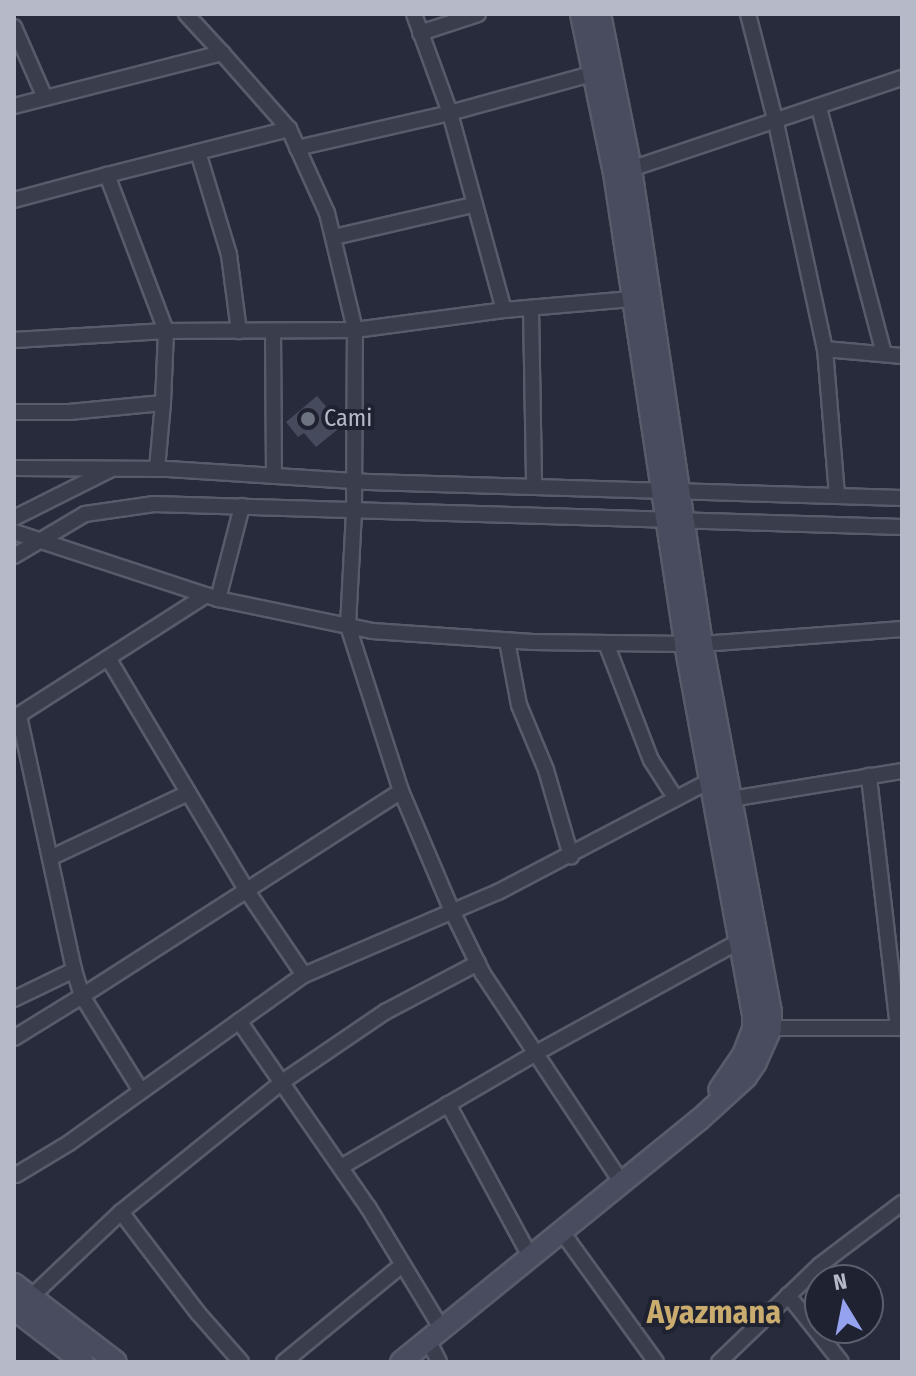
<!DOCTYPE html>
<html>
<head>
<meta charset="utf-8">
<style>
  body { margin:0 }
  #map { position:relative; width:916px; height:1376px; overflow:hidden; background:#272b3c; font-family:"Fira Sans Condensed",sans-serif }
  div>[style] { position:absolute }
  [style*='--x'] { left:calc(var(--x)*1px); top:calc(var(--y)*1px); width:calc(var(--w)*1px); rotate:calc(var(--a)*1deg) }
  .building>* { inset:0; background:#464a5d }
  .roads { filter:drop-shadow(2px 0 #585b6a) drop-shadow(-2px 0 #585b6a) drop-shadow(0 2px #585b6a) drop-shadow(0 -2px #585b6a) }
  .minor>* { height:14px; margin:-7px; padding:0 7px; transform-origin:7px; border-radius:7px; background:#3a3e4c }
  .secondary>* { height:20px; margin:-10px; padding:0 10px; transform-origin:10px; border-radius:10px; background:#494c5f }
  .dots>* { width:22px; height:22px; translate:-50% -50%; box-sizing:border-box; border:4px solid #1f2231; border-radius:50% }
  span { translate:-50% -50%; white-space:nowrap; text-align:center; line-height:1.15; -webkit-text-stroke:8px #1f2231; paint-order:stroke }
  .poi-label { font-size:24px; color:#b6b9c7 }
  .left { translate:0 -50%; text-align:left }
  .district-label { font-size:32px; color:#caac6e; font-weight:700 }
  .frame { position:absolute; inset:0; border:16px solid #b6b9c7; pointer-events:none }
  .north { position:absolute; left:804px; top:1264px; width:80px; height:80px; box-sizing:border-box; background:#1f2231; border:2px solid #5b5e6d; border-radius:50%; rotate:350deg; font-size:22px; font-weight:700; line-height:32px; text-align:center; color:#b6b9c7 }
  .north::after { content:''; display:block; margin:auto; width:28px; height:36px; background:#95a2ee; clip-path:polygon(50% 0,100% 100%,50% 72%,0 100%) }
</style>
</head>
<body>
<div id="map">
  <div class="building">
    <div style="clip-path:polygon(317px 396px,330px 411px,325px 415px,337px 430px,316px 447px,304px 433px,298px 437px,286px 422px)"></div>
  </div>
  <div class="roads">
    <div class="minor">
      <div style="--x:186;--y:14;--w:53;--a:47.3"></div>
      <div style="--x:414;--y:14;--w:105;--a:70"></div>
      <div style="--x:450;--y:113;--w:204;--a:74.7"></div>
      <div style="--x:748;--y:14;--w:113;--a:75.6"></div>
      <div style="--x:776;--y:123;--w:231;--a:77.8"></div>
      <div style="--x:825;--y:349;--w:146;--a:85.3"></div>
      <div style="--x:14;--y:27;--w:77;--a:66.4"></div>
      <div style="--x:420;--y:33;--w:61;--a:-18.1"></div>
      <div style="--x:14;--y:106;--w:215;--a:-14.3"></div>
      <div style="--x:222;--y:53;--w:101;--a:48.6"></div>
      <div style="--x:819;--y:108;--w:254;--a:75.2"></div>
      <div style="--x:289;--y:129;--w:92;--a:65.7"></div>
      <div style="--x:327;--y:213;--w:120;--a:76.5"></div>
      <div style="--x:355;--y:330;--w:189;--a:179.7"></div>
      <div style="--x:166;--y:331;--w:167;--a:-110.7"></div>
      <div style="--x:107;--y:175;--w:188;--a:-14.2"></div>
      <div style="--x:297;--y:148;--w:157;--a:-12.9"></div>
      <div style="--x:450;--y:113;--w:150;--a:-15.4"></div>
      <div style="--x:198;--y:152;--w:108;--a:73.2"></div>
      <div style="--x:229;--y:255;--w:77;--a:82.5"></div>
      <div style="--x:631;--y:169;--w:286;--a:-18.6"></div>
      <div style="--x:14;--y:200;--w:96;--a:-15"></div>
      <div style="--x:334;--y:237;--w:143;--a:-13"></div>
      <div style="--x:531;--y:308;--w:179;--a:89"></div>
      <div style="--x:273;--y:331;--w:145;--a:89.6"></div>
      <div style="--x:14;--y:340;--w:152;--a:-3.4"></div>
      <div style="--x:166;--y:331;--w:72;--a:92.4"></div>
      <div style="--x:825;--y:349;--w:77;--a:5.2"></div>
      <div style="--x:14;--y:412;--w:55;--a:0"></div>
      <div style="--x:69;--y:412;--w:94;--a:-5.5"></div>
      <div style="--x:163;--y:403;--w:66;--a:95.2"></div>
      <div style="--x:14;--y:468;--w:154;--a:0.4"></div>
      <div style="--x:168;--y:469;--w:201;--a:3.7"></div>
      <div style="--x:369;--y:482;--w:533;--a:1.72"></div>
      <div style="--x:14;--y:518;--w:107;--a:-26.6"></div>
      <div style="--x:14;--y:532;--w:215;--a:18.2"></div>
      <div style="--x:218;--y:599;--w:157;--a:11.7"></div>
      <div style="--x:372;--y:631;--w:161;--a:3.9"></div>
      <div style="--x:533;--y:642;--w:152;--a:0.8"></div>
      <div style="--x:14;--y:556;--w:82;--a:-30.6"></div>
      <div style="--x:85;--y:514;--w:70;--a:-8.2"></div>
      <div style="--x:154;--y:504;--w:748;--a:1.76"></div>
      <div style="--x:218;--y:599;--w:96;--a:-75.5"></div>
      <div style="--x:507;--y:641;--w:65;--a:79.4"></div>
      <div style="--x:519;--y:705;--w:70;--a:67.4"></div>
      <div style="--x:546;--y:770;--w:90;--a:73.8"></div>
      <div style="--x:606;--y:643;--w:125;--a:69"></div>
      <div style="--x:651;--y:760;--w:46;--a:57.3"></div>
      <div style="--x:702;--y:644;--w:201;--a:-4.3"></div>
      <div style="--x:108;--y:658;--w:268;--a:59.2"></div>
      <div style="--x:245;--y:888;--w:105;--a:55.9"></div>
      <div style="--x:14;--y:718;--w:228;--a:-32.6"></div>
      <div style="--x:401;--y:791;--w:130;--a:67"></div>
      <div style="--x:452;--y:911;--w:70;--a:63.8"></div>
      <div style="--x:483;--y:974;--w:251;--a:56.4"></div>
      <div style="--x:731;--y:799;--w:173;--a:-9.3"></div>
      <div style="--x:50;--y:858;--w:153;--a:-25.2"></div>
      <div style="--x:14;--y:999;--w:67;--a:-25.8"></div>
      <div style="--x:74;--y:970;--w:261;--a:-102.2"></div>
      <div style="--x:239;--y:1021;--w:226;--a:55.3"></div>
      <div style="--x:368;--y:1207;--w:145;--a:58.8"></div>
      <div style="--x:771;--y:1028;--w:127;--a:0"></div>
      <div style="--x:898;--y:1028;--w:254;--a:-96.6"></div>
      <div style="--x:14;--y:1038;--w:80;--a:-31.7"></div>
      <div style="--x:82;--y:996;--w:27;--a:-107"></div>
      <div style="--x:141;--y:1091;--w:112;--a:-121.8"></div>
      <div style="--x:82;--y:996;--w:379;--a:-32.7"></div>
      <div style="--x:401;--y:791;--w:173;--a:-107.8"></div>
      <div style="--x:348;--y:626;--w:116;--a:-87"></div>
      <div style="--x:354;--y:510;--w:180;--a:-89.7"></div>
      <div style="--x:355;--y:330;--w:150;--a:-7.6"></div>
      <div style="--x:504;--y:310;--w:128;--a:-4.9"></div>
      <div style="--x:448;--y:1104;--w:175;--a:61.7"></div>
      <div style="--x:341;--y:1167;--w:226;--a:-30.3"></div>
      <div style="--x:536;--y:1053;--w:233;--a:-28.8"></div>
      <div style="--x:16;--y:1175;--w:62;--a:-31.1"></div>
      <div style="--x:69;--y:1143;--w:289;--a:-35.6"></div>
      <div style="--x:304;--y:975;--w:211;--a:-23.2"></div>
      <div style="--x:498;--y:892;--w:238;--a:-27.7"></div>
      <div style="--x:121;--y:1212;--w:127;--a:52.7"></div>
      <div style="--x:198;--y:1313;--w:65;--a:48.7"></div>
      <div style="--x:562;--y:1232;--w:160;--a:54.1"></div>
      <div style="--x:788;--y:1295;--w:85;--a:51.7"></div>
      <div style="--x:31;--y:1297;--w:124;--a:-43.4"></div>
      <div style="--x:121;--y:1212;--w:207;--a:-38.9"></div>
      <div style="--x:282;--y:1082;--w:125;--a:-34.2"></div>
      <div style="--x:385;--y:1012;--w:105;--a:-27.8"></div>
      <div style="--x:429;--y:1342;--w:22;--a:63"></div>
      <div style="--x:284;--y:1362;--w:153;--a:-39.4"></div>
      <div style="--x:719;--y:1362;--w:140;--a:-43.8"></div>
      <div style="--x:820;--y:1265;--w:103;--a:-37.1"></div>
    </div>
    <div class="secondary">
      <div style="--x:581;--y:14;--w:162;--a:78.3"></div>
      <div style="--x:614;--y:173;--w:476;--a:81.4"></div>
      <div style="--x:685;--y:644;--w:375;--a:79.6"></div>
      <div style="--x:753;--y:1013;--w:16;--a:90"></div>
      <div style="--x:753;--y:1029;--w:28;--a:111"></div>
      <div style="--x:743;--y:1055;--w:42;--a:124.4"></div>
      <div style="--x:14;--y:1284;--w:128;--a:37.4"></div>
      <div style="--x:14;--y:1309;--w:87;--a:37.5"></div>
      <div style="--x:401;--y:1362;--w:384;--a:-39.1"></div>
      <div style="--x:699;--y:1120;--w:64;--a:-42.5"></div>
      <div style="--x:746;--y:1077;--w:18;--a:-56"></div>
      <div style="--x:756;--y:1062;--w:37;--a:-66"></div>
      <div style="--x:771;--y:1028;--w:16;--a:-90"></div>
      <div style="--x:771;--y:1012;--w:374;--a:-100.6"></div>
      <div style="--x:702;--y:644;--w:480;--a:-98.5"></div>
      <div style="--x:631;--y:169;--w:158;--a:-101.3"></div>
    </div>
  </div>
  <div class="dots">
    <div style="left:308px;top:419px;background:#6b7280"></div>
  </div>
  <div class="poi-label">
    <span class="left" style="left:324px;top:419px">Cami</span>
  </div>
  <div class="district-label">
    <span style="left:714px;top:1312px">Ayazmana</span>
  </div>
  <div class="frame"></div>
  <div class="north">N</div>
</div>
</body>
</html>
